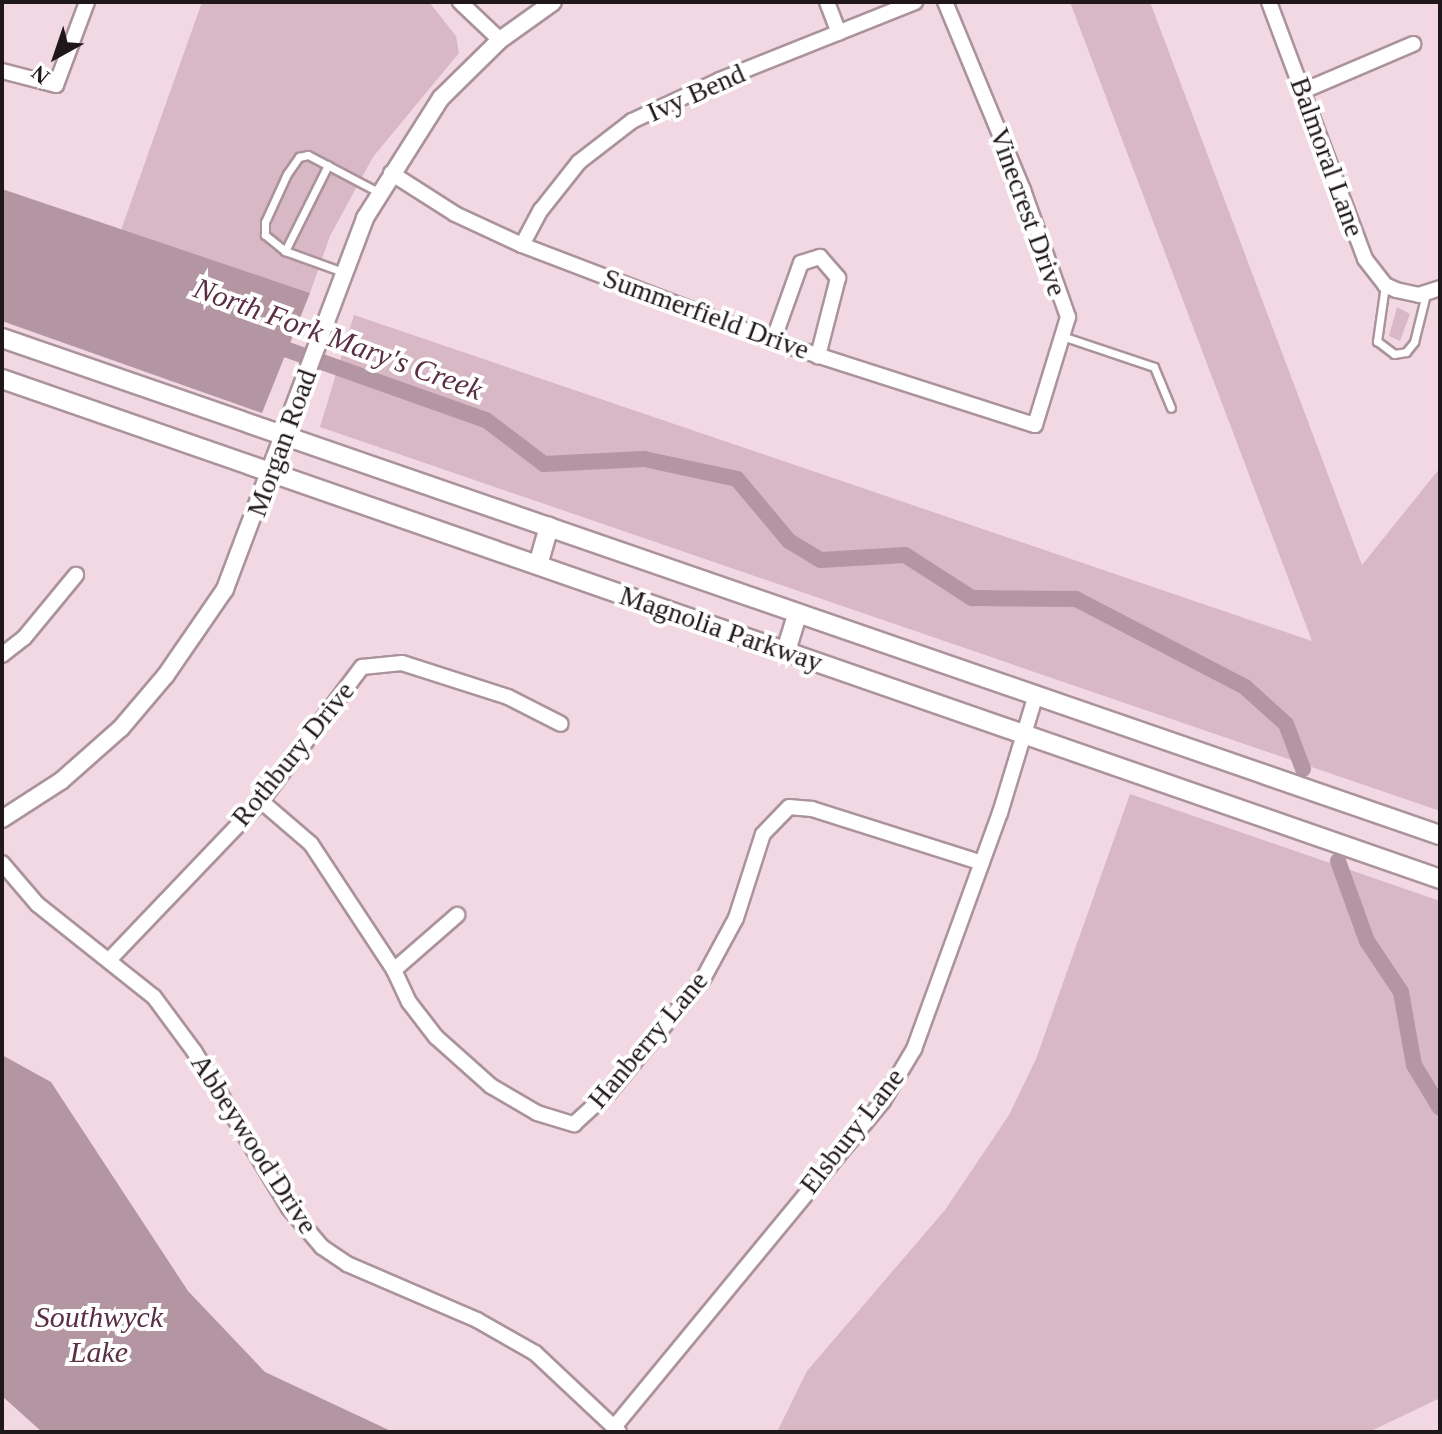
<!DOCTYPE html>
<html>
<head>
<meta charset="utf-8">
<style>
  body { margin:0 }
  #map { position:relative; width:1442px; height:1434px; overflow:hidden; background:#f2d8e3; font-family:"Times New Roman",serif }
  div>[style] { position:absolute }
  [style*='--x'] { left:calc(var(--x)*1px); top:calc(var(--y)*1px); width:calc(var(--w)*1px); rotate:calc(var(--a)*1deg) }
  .green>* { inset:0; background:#d8b8c5 }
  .water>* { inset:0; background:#b495a2 }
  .canal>* { height:16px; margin:-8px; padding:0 8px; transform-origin:8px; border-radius:8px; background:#b495a2 }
  .roads { filter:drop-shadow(2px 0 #ab939c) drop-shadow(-2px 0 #ab939c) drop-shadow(0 2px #ab939c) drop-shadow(0 -2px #ab939c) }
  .service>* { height:7px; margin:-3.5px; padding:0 3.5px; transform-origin:3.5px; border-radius:3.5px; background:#fff }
  .minor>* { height:14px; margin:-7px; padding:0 7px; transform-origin:7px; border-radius:7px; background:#fff }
  .tertiary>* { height:16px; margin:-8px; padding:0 8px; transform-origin:8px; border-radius:8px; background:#fff }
  .secondary>* { height:18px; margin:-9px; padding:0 9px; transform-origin:9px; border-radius:9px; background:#fff }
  span { translate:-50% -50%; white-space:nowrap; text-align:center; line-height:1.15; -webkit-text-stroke:8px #fff; paint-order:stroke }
  .street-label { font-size:28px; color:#20171a }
  .water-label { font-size:30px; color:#5a2e43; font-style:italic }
  .frame { position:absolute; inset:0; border:4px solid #20171a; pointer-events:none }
  .north { position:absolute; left:16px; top:16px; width:80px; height:80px; -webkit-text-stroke:6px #fff; paint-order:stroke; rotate:220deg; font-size:22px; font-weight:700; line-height:32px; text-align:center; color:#20171a }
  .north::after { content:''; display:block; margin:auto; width:28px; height:36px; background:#20171a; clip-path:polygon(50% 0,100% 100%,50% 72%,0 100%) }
</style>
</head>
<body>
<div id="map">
  <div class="green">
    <div style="clip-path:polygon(202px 2px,429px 2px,456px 36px,459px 53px,373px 157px,330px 236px,310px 293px,121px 230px)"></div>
    <div style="clip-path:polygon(1070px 2px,1150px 2px,1362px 565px,1440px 468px,1440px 811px,320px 427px,354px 315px,1312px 641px)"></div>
    <div style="clip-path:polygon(1397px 307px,1410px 314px,1400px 341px,1389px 336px)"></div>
    <div style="clip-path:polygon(1130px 794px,1440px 901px,1440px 1398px,1369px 1432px,777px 1432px,807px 1371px,945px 1210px,1009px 1115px,1036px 1059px)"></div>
  </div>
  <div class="water">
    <div style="clip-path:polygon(2px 189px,310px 293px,262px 413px,2px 321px)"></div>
    <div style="clip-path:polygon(2px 1055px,51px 1082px,188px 1291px,265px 1372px,393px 1432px,42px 1432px,2px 1396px)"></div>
  </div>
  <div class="canal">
    <div style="--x:271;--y:344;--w:228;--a:19.5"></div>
    <div style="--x:486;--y:420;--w:73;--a:37.2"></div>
    <div style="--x:544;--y:464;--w:100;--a:-2.9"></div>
    <div style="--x:644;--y:459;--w:95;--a:12.1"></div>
    <div style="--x:737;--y:479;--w:81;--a:50"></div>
    <div style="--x:789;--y:541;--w:37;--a:31"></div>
    <div style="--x:821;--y:560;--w:84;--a:-3.4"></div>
    <div style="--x:905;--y:555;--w:80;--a:32.7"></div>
    <div style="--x:972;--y:598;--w:104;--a:0.6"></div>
    <div style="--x:1076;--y:599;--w:191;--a:27.5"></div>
    <div style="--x:1245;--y:687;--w:55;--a:42.1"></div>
    <div style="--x:1286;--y:724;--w:48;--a:69.3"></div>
    <div style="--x:1338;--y:861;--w:85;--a:70.1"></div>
    <div style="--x:1367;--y:941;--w:61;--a:56.3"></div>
    <div style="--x:1401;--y:992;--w:74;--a:79.9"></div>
    <div style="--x:1414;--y:1065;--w:50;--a:58.8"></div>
  </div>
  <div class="roads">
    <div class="service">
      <div style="--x:285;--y:251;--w:96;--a:-63.4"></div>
      <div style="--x:343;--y:272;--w:62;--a:-160.1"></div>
      <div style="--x:285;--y:251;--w:26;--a:-141"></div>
      <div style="--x:265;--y:235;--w:13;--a:-90"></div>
      <div style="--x:265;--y:222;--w:53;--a:-65.4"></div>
      <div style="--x:287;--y:174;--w:21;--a:-55"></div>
      <div style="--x:299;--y:157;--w:9;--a:-13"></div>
      <div style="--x:308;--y:155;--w:81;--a:27.8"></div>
      <div style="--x:1385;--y:285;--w:57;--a:98.1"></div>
      <div style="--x:1377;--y:341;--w:21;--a:37"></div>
      <div style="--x:1394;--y:354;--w:12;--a:-9"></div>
      <div style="--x:1406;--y:352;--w:13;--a:-51"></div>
      <div style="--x:1414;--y:342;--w:49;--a:-76"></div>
      <div style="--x:1062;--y:336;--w:97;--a:18.6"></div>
      <div style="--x:1154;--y:367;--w:44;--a:67.5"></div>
    </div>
    <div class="minor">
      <div style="--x:460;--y:2;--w:55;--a:43.5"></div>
      <div style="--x:827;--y:2;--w:33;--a:69"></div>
      <div style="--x:1269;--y:2;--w:274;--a:69.5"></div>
      <div style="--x:1365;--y:259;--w:33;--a:52"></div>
      <div style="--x:1385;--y:285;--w:12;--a:24"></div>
      <div style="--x:1396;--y:290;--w:24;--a:12"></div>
      <div style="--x:1419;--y:295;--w:22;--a:-18"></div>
      <div style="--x:2;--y:71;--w:56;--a:14.5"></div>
      <div style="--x:56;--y:85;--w:89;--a:-69.5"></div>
      <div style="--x:1303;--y:91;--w:120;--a:-23.1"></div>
      <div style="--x:391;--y:173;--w:76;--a:32.6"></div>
      <div style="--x:455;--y:214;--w:74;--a:24.8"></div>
      <div style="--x:522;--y:245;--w:269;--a:20.9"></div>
      <div style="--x:773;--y:341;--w:275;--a:17.8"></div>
      <div style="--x:1035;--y:425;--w:113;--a:-73"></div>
      <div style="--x:1068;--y:317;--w:135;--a:-109.5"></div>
      <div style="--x:1023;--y:190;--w:204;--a:-112.5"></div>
      <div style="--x:522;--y:245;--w:40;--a:-62"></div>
      <div style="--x:541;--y:210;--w:61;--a:-51.6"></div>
      <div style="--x:579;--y:162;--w:67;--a:-37.7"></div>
      <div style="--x:632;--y:121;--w:97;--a:-25"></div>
      <div style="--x:720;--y:80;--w:210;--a:-21.8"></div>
      <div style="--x:773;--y:341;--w:83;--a:-70.3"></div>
      <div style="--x:801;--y:263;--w:20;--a:-18"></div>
      <div style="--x:820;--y:257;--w:28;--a:49"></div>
      <div style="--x:838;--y:278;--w:81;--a:104.4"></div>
      <div style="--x:2;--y:655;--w:28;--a:-38"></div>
      <div style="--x:24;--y:638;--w:82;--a:-50.5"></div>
      <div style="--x:261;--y:801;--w:66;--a:40.7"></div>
      <div style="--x:311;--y:844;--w:151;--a:56.6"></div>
      <div style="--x:394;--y:970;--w:35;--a:65"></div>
      <div style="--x:409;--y:1002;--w:44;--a:52.4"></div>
      <div style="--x:436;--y:1037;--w:74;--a:41.7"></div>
      <div style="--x:491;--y:1086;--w:53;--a:30.4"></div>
      <div style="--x:537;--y:1113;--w:39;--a:17"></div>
      <div style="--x:574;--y:1124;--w:49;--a:-42.5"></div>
      <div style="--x:610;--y:1091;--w:146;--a:-50.3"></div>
      <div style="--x:703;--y:979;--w:69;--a:-61.6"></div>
      <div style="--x:736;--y:918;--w:88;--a:-72.2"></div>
      <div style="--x:763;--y:834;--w:37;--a:-46"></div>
      <div style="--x:789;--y:807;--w:23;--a:5"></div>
      <div style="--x:812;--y:809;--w:178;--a:17.6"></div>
      <div style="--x:2;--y:863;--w:54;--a:49.5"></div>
      <div style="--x:37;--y:904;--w:149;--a:38.5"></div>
      <div style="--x:154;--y:997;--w:67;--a:53.5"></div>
      <div style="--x:194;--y:1051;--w:184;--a:58.8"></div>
      <div style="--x:289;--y:1208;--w:51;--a:49.8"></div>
      <div style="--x:322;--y:1247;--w:30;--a:34"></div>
      <div style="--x:347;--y:1264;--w:142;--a:23.3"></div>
      <div style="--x:477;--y:1320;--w:67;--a:29.6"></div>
      <div style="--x:535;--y:1353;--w:115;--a:43.2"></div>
      <div style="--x:111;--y:958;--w:217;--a:-46.3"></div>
      <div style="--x:261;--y:801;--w:168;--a:-53"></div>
      <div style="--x:362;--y:667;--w:40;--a:-5.7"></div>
      <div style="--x:402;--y:663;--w:111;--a:17.8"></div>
      <div style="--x:508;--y:697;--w:59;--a:27"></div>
      <div style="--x:394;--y:970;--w:84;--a:-41.1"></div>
      <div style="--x:615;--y:1426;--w:421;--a:-50.5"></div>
      <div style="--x:883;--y:1101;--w:61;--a:-59.2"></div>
      <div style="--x:914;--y:1049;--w:251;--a:-70"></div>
      <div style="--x:1000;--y:813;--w:120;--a:-73.1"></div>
    </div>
    <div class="tertiary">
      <div style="--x:2;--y:819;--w:70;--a:-32.8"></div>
      <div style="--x:61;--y:781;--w:80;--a:-41.5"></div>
      <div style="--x:121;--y:728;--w:70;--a:-49.7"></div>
      <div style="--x:166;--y:675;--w:104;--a:-55.5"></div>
      <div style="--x:225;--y:589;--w:397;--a:-69.3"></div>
      <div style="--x:365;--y:218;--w:142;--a:-57.7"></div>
      <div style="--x:441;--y:98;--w:83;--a:-44.5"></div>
      <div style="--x:500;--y:40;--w:65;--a:-35.6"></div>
    </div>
    <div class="secondary">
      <div style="--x:2;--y:338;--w:1521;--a:19.07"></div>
      <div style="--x:2;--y:379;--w:1522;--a:19.17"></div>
      <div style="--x:538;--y:565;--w:40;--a:-74"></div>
      <div style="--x:786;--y:651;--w:39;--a:-73"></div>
    </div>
  </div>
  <div class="street-label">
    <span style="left:696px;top:93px;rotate:-24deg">Ivy Bend</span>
    <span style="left:1327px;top:157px;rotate:70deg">Balmoral Lane</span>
    <span style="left:1028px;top:212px;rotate:70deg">Vinecrest Drive</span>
    <span style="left:706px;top:314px;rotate:20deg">Summerfield Drive</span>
    <span style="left:282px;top:443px;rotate:-70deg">Morgan Road</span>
    <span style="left:721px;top:629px;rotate:19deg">Magnolia Parkway</span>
    <span style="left:293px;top:754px;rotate:-51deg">Rothbury Drive</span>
    <span style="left:648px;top:1040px;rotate:-50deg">Hanberry Lane</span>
    <span style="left:852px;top:1131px;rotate:-52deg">Elsbury Lane</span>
    <span style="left:254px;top:1144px;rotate:57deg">Abbeywood Drive</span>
  </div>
  <div class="water-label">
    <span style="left:338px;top:339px;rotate:20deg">North Fork Mary's Creek</span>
    <span style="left:99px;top:1334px">Southwyck<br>Lake</span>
  </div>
  <div class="frame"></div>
  <div class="north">N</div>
</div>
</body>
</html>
